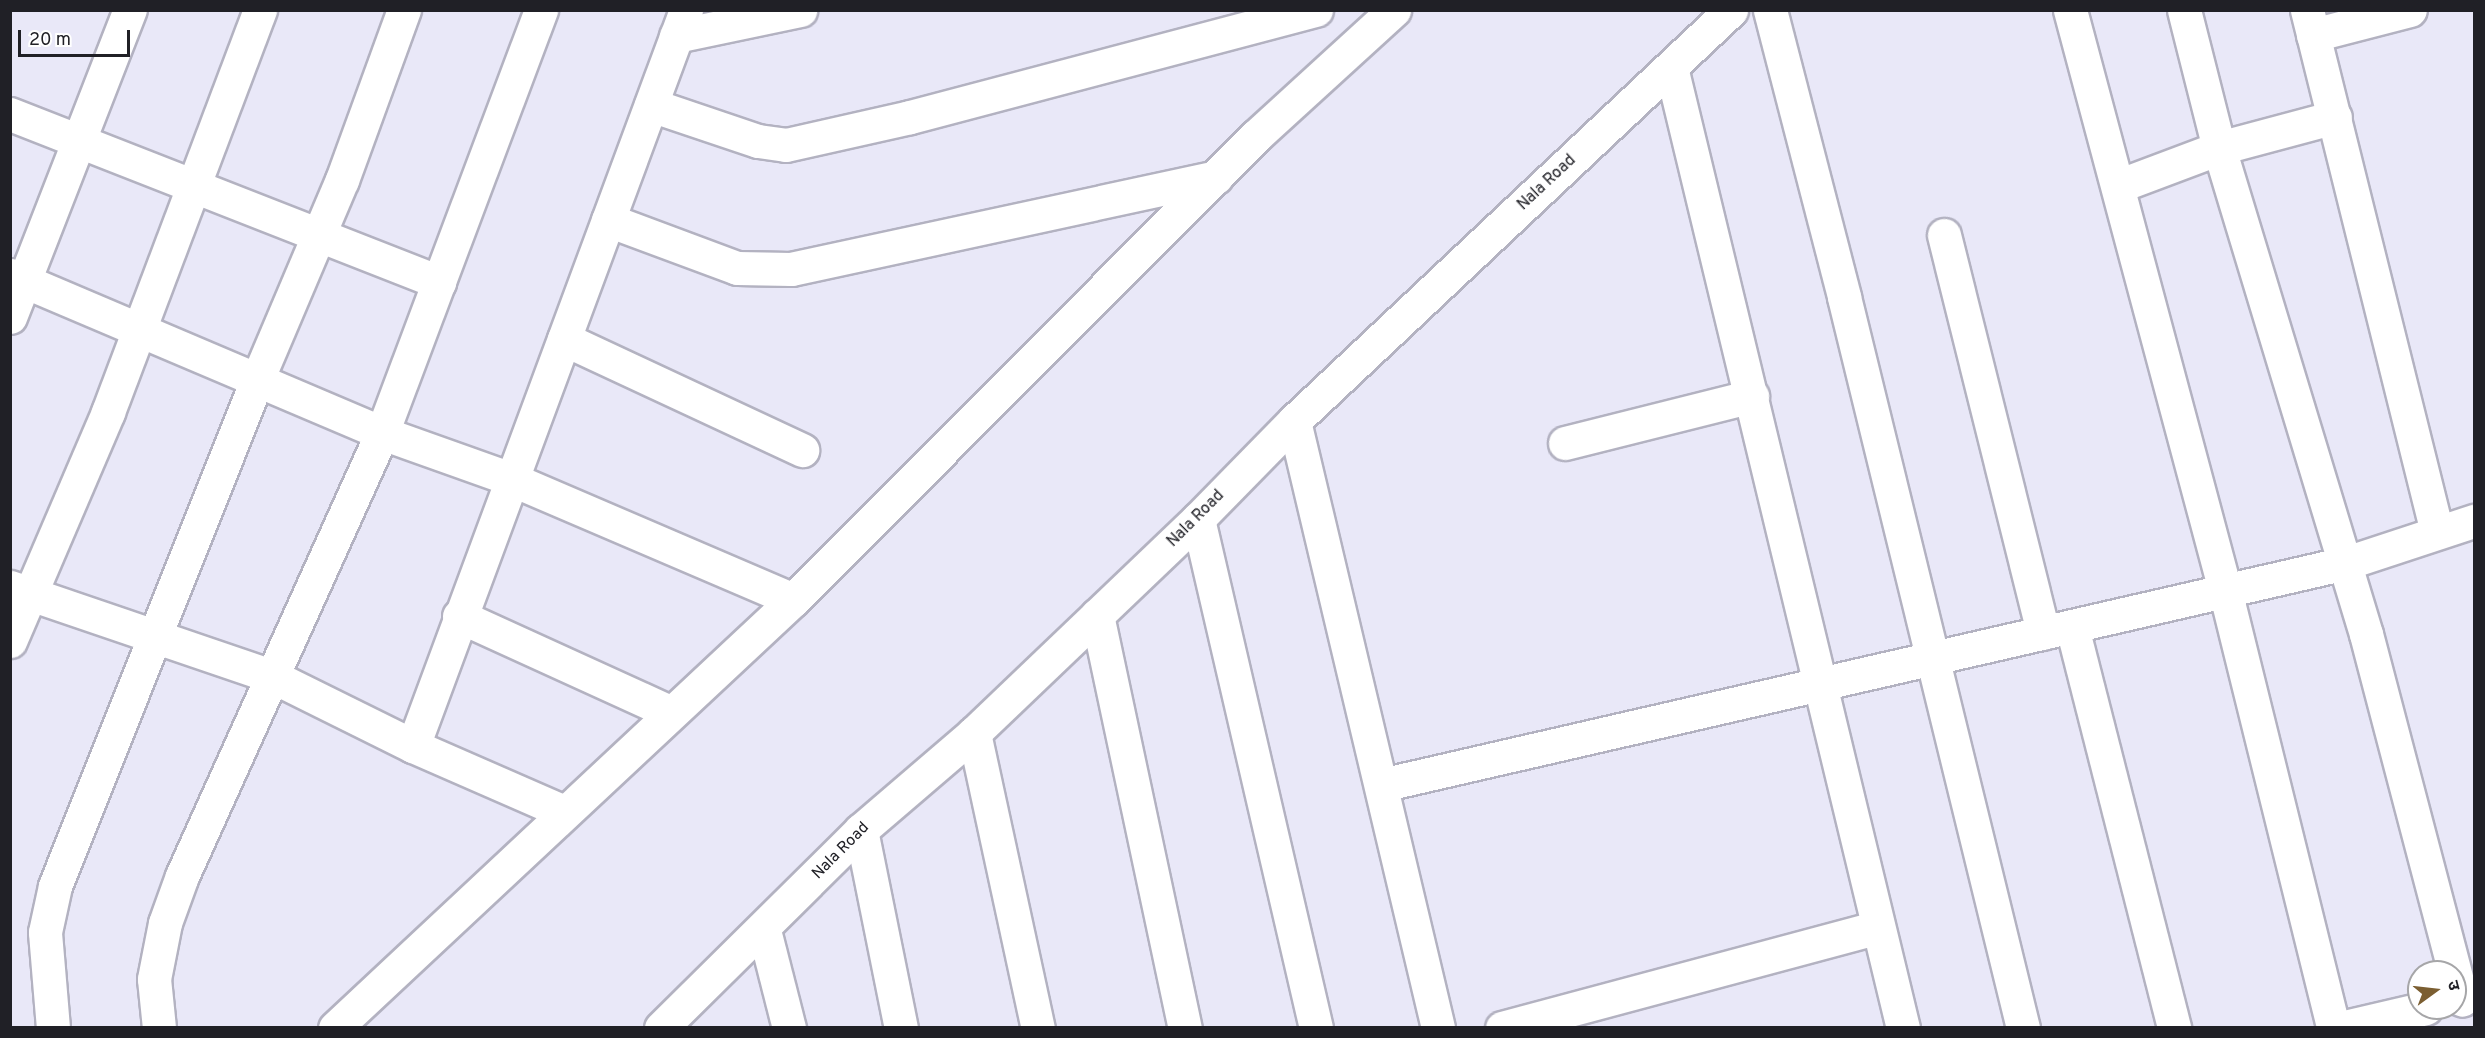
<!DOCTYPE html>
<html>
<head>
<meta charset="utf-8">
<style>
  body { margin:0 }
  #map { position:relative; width:2485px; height:1038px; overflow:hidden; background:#e9e8f8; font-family:Overpass,"Noto Sans Devanagari",sans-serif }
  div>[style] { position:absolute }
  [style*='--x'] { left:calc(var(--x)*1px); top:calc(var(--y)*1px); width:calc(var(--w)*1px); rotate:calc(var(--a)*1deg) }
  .roads { filter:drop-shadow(2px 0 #b3b2c1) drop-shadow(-2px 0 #b3b2c1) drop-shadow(0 2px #b3b2c1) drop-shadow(0 -2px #b3b2c1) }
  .minor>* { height:33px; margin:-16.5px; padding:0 16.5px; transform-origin:16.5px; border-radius:16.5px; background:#fff }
  .tertiary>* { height:33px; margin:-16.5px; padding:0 16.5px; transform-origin:16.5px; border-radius:16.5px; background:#fff }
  span { translate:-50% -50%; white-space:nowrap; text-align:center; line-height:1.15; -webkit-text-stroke:6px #fff; paint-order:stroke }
  .street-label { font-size:16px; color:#202026 }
  .frame { position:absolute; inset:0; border:12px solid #202026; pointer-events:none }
  .north { position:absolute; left:2407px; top:960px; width:60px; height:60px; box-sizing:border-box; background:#fff; border:2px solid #a6a6a8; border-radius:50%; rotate:75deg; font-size:16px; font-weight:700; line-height:24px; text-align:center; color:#202026 }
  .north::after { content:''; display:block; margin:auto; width:21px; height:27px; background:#7b5e31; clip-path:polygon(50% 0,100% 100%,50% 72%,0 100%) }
  .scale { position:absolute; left:18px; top:30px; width:112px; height:27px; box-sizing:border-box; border:3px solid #202026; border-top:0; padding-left:8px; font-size:18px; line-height:21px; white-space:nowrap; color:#202026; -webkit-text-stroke:4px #fff; paint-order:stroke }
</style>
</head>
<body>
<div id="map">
  <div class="roads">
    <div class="minor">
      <div style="--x:1770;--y:10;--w:296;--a:75.5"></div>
      <div style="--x:1844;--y:297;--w:753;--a:76.24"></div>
      <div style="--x:2070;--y:10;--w:600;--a:75.04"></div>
      <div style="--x:2225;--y:590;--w:451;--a:76.1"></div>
      <div style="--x:2184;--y:10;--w:142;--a:75.8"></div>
      <div style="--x:2219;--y:148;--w:508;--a:73.17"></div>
      <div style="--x:2366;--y:634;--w:378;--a:75.3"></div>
      <div style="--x:2307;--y:10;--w:538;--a:76.02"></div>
      <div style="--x:2313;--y:35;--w:100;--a:-14.5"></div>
      <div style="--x:676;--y:36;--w:127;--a:-11.8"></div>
      <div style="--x:1671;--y:67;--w:989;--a:76.43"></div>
      <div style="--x:651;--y:105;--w:113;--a:18.6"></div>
      <div style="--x:758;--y:141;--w:28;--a:8"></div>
      <div style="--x:786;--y:145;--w:127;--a:-12.7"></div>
      <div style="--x:910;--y:117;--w:420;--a:-14.8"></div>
      <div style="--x:10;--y:114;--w:461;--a:21.4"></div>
      <div style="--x:2118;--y:186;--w:108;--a:-20.6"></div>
      <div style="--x:2219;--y:148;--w:120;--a:-15"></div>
      <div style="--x:608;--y:220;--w:138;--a:20.4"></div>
      <div style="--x:737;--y:268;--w:54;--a:1.1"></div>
      <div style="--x:791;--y:269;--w:435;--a:-12.2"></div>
      <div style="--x:1944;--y:235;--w:410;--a:76"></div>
      <div style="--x:10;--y:275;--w:404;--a:23"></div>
      <div style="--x:382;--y:433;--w:137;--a:19.6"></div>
      <div style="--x:511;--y:479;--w:307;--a:23.2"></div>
      <div style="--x:10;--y:317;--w:330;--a:-68.7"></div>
      <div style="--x:564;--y:339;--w:263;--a:25"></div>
      <div style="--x:1294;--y:421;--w:624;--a:76.65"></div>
      <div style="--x:1565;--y:443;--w:193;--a:-14.1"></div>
      <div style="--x:1198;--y:519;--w:522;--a:76.95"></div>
      <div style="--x:10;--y:587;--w:277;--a:18.8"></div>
      <div style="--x:272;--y:676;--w:157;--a:26.4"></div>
      <div style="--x:413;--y:746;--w:165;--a:23.6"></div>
      <div style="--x:1097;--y:615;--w:422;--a:78"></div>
      <div style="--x:459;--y:616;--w:232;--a:24.5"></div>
      <div style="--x:2072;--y:627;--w:414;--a:75.7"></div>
      <div style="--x:10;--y:641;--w:249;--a:-66.8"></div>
      <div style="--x:108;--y:412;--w:430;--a:-69.3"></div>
      <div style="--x:974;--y:733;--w:302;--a:77.8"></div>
      <div style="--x:413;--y:746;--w:785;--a:-69.65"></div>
      <div style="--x:1381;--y:785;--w:990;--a:-12.96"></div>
      <div style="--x:2346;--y:563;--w:135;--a:-18.2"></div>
      <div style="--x:861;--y:830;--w:202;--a:78.6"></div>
      <div style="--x:764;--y:930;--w:101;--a:75.7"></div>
      <div style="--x:53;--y:1028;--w:96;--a:-94.8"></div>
      <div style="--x:45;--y:932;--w:47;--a:-77.7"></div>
      <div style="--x:55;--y:886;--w:545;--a:-68.24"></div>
      <div style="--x:257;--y:380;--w:217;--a:-67"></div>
      <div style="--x:342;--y:180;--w:181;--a:-70"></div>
      <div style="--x:159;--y:1028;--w:49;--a:-95.8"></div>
      <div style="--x:154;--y:979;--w:57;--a:-78.9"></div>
      <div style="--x:165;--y:923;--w:50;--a:-70.1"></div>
      <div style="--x:182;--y:876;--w:486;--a:-65.7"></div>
      <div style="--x:382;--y:433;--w:452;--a:-69.4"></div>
      <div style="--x:1502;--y:1028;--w:389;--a:-15"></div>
      <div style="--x:2340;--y:1028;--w:88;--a:-13.1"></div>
    </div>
    <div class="tertiary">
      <div style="--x:335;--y:1028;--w:627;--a:-43.06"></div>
      <div style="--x:793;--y:600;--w:655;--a:-45.06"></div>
      <div style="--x:1256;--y:136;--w:187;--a:-42.4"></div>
      <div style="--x:661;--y:1028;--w:281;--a:-44.7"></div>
      <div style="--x:861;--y:830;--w:149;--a:-40.6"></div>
      <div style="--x:974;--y:733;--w:310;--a:-43.7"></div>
      <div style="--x:1198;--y:519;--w:137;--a:-45.6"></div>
      <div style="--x:1294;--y:421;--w:600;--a:-43.24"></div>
    </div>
  </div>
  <div class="street-label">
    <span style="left:1547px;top:183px;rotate:-43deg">Nala Road</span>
    <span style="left:1196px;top:519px;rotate:-45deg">Nala Road</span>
    <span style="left:841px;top:851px;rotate:-45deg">Nala Road</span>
  </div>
  <div class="frame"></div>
  <div class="north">उ</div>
  <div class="scale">20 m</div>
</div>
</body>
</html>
